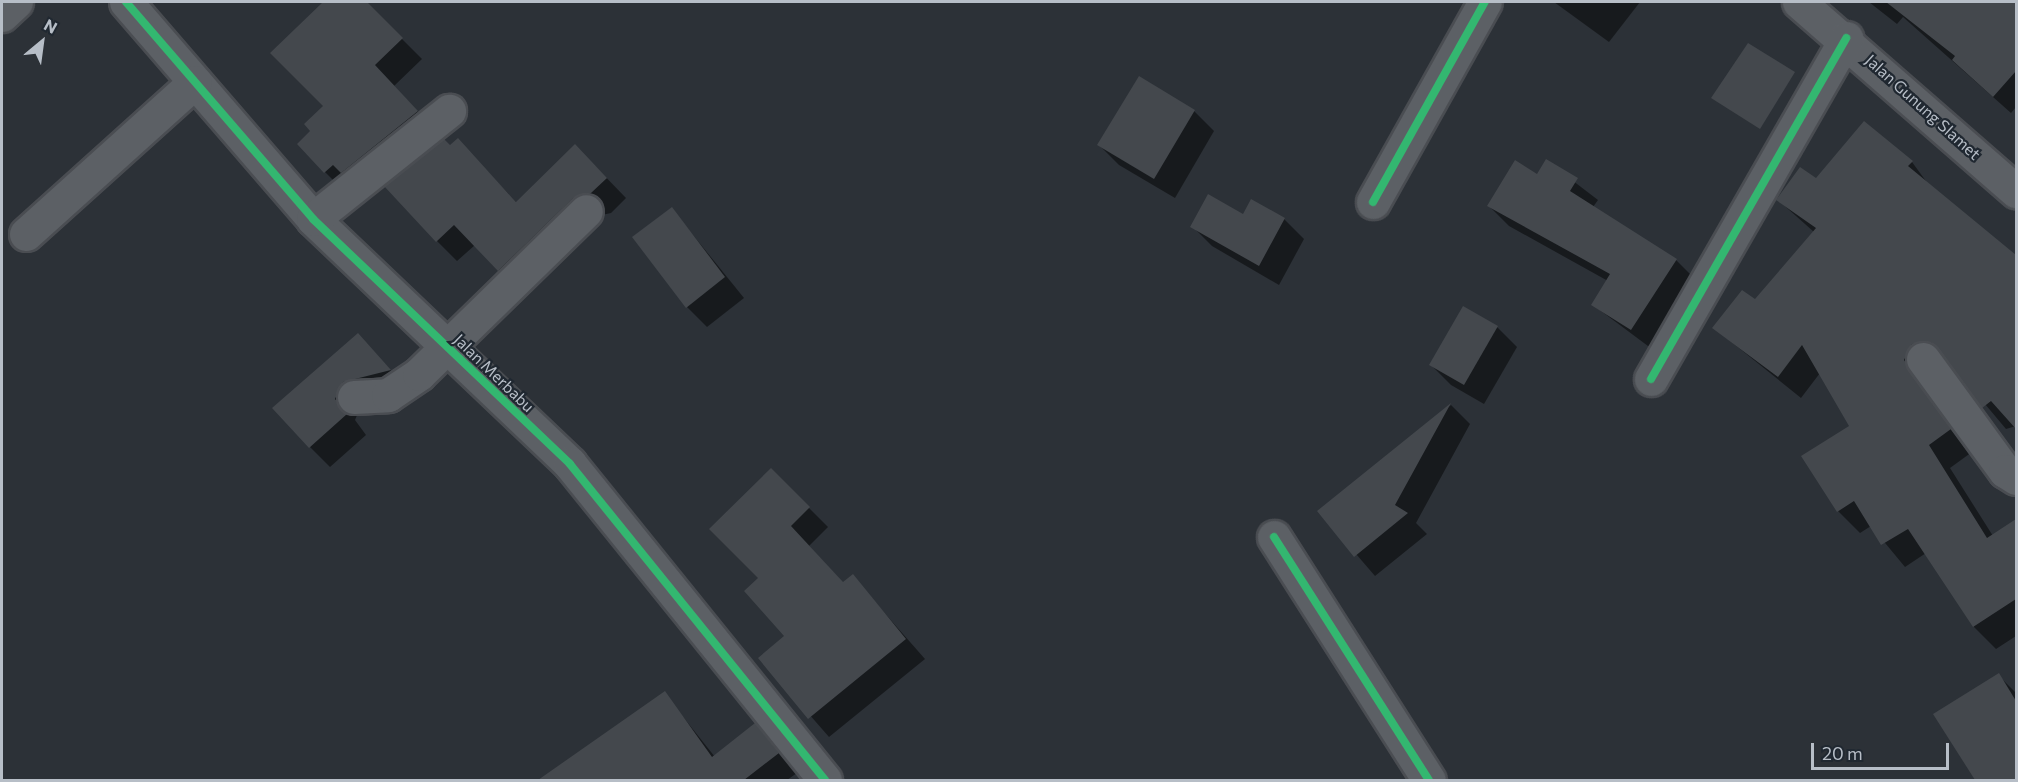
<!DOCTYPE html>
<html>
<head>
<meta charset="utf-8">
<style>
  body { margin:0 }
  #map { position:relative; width:2018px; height:782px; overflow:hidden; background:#2c3137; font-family:Commissioner,sans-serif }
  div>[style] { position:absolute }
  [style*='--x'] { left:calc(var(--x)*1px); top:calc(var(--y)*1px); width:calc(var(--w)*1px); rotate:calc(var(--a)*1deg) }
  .shadow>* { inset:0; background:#0007 }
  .building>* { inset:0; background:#44484d }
  .roads { filter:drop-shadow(2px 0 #4a4d52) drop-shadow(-2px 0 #4a4d52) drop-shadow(0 2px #4a4d52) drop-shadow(0 -2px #4a4d52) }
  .minor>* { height:33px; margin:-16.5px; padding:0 16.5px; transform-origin:16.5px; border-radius:16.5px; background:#5c6065 }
  .cycleway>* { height:8px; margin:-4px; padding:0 4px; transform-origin:4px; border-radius:4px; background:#33b770 }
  span { translate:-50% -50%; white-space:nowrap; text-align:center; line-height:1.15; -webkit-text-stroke:4.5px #202831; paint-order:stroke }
  .street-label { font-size:16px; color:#b7bec7 }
  .frame { position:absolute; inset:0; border:3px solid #b7bec7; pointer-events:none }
  .north { position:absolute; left:12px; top:12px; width:60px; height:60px; -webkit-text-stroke:4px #202831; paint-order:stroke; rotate:29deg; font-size:16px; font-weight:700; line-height:24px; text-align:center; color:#b7bec7 }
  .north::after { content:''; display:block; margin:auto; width:21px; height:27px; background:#b7bec7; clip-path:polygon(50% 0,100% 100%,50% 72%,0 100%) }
  .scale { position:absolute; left:1811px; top:743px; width:138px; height:27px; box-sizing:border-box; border:3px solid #b7bec7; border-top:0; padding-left:8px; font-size:18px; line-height:21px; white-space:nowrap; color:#b7bec7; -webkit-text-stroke:4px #202831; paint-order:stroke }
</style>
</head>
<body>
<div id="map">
  <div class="shadow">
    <div style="clip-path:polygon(325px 2px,365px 2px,422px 59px,394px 86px,437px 132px,345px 192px,325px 172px,313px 131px,325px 106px,272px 53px)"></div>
    <div style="clip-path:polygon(1554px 2px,1640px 2px,1609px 42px)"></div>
    <div style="clip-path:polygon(1869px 2px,1974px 2px,1993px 16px,2006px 2px,2016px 2px,2016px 107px,2011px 113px,1903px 17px,1897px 24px)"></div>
    <div style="clip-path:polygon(1194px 111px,1214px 131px,1175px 198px,1119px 165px,1099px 145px)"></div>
    <div style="clip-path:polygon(458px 140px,517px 203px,595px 166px,626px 198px,611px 213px,593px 217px,519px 290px,475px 245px,457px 261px,437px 241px,450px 147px)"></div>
    <div style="clip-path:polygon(1547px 161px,1598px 200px,1593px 207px,1676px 260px,1696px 280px,1652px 349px,1593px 305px,1608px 281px,1509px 226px,1489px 206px,1537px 176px)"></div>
    <div style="clip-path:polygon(1912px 162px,1931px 188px,2016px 257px,2016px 426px,2006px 429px,1953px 366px,1944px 362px,1972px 452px,1950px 468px,1993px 536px,2016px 522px,2016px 636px,1996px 649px,1974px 627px,1926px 553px,1905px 567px,1871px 526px,1860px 533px,1838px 511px,1851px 426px,1820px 373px,1801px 398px,1714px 328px,1755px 301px,1814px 232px,1778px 200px,1816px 180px)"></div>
    <div style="clip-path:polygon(672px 209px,744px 298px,707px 327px,687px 307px)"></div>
    <div style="clip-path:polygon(1243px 216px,1284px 219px,1304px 239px,1279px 285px,1212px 246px,1192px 226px)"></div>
    <div style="clip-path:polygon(1497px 327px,1517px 347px,1484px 404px,1451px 385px,1431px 365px)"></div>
    <div style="clip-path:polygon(358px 335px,409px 390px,363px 401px,355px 420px,366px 435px,330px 467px,310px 447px)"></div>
    <div style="clip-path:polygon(1451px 405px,1470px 424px,1416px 523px,1427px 534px,1375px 576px,1319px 511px)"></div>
    <div style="clip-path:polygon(771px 470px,828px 527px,809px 546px,843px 583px,852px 576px,925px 659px,829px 737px,760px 658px,786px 636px,760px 578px)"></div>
    <div style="clip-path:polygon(1998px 675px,2016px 693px,2016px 780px,1978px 780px,1935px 714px)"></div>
    <div style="clip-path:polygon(664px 693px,715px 757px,755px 725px,797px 773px,787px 780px,583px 780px,569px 760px)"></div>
  </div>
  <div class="building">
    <div style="clip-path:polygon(323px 2px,367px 2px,403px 38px,375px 65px,418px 111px,341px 173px,333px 165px,324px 173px,297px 144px,310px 131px,304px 124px,323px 106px,270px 53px)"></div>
    <div style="clip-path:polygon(1886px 2px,2016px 2px,2016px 71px,1993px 97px,1952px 60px,1955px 56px)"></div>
    <div style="clip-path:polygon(1748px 43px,1795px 72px,1760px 129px,1711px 98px)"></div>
    <div style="clip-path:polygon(1139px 76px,1195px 110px,1154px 179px,1097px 145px)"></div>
    <div style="clip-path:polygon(1864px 121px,1913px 161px,1908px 166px,2016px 255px,2016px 429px,1991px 401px,1982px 408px,1931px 342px,1912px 344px,1904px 360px,1951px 429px,1929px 445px,1987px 538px,2016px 519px,2016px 599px,1973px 627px,1908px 529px,1881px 545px,1854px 501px,1837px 512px,1801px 456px,1849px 426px,1802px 345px,1778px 377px,1712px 328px,1742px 290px,1755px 299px,1816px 228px,1776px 200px,1800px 167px,1816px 178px)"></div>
    <div style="clip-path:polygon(458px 138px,516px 202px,575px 144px,607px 178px,591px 193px,573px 198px,498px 271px,454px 225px,436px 242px,384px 186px,444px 139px,450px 145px)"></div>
    <div style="clip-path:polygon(1546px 159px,1578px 178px,1570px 191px,1677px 259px,1631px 330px,1591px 305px,1610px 274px,1487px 206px,1515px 160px,1537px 174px)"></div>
    <div style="clip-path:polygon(1208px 194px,1243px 214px,1251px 199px,1285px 218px,1259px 266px,1190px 227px)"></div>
    <div style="clip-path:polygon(672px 207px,725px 277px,686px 308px,632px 237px)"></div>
    <div style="clip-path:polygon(1463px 306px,1498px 326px,1464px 385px,1429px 365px)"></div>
    <div style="clip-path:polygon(358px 333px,391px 370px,343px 382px,335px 399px,347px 414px,309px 448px,272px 408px)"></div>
    <div style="clip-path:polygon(1451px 403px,1395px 505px,1408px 513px,1354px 557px,1317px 511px)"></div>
    <div style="clip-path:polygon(771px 468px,810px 507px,791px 526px,843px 582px,853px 574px,906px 639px,808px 719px,758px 658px,784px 636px,744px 591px,758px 578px,709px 529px)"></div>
    <div style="clip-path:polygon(1999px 673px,2016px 701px,2016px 780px,1975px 780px,1933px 714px)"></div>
    <div style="clip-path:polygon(665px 691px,712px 757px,755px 723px,779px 753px,744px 780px,538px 780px)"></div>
  </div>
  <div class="roads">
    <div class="minor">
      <div style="--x:126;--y:2;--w:286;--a:49.2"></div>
      <div style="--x:313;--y:219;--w:355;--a:43.6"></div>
      <div style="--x:570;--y:464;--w:406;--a:51.1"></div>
      <div style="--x:1799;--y:2;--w:288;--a:41.1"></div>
      <div style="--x:2;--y:15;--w:19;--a:-43"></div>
      <div style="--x:1373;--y:202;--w:229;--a:-60.8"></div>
      <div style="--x:313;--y:219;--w:174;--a:-38.5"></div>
      <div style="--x:26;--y:234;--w:227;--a:-42"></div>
      <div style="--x:1923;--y:359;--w:139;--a:53.8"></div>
      <div style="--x:2005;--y:471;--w:13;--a:32"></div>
      <div style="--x:1651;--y:379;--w:393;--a:-60.2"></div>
      <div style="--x:354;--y:397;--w:34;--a:-3"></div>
      <div style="--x:388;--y:395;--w:37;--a:-34"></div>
      <div style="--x:419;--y:374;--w:233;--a:-44.3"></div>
      <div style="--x:1274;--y:537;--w:288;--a:57.5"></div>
    </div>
  </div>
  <div class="cycleway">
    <div style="--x:126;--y:2;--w:286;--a:49.2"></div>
    <div style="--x:313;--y:219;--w:355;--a:43.6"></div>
    <div style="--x:570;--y:464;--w:406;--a:51.1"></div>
    <div style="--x:1373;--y:202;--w:229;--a:-60.8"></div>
    <div style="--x:1651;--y:379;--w:393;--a:-60.2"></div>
    <div style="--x:1274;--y:537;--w:288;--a:57.5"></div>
  </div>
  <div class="street-label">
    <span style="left:1923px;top:107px;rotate:42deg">Jalan Gunung Slamet</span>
    <span style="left:494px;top:373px;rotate:44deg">Jalan Merbabu</span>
  </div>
  <div class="frame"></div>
  <div class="north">N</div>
  <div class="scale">20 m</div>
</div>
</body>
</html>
